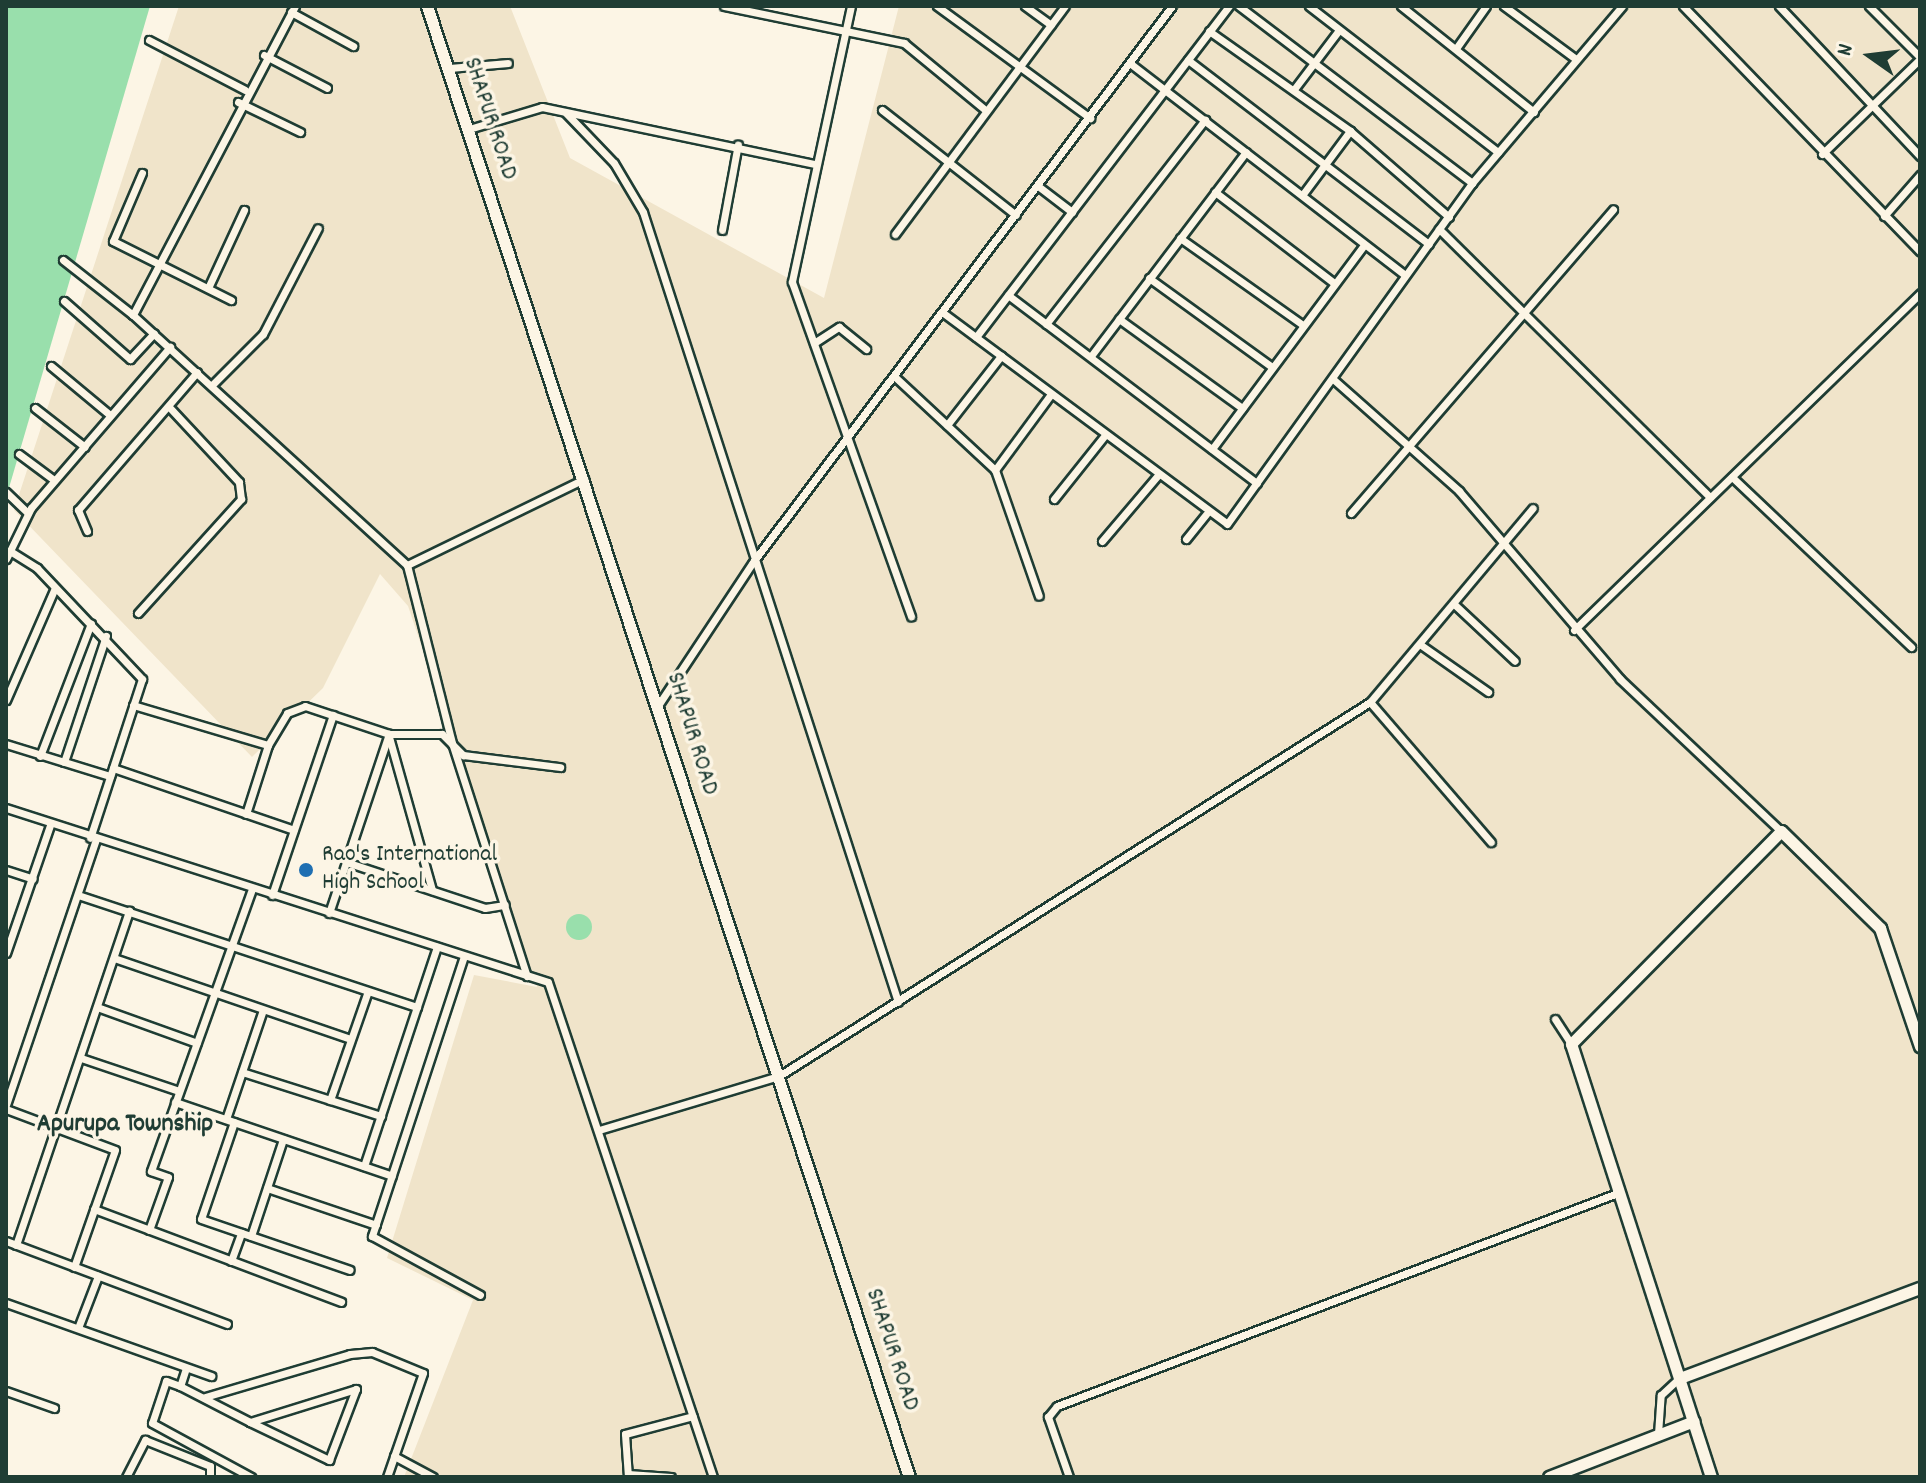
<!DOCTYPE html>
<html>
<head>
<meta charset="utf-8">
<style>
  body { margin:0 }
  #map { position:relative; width:1926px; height:1483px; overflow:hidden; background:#fcf5e5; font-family:Dekko,sans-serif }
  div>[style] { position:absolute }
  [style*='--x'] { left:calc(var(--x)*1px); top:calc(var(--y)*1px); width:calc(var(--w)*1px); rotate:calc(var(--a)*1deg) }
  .built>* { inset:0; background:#f0e4ca }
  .green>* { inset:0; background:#99dfac }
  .round { border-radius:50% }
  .roads { filter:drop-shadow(2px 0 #1f3d34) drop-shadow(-2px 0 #1f3d34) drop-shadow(0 2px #1f3d34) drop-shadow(0 -2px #1f3d34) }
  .street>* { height:7px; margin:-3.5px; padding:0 3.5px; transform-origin:3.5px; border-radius:3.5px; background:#fcf5e5 }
  .secondary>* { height:11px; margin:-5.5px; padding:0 5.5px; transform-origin:5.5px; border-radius:5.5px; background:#fcf5e5 }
  .dots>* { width:22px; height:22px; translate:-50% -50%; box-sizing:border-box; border:4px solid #fcf5e5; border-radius:50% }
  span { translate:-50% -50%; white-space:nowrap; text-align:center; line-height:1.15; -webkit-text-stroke:7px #fcf5e5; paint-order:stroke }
  .street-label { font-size:24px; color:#1f3d34 }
  .poi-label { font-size:24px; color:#1f3d34 }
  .left { translate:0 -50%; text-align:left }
  .neighbourhood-label { font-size:26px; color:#1f3d34; font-weight:700 }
  .frame { position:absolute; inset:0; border:8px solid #1f3d34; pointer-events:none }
  .north { position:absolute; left:1830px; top:16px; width:80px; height:80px; -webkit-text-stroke:6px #fcf5e5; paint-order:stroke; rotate:284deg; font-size:22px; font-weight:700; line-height:32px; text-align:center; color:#1f3d34 }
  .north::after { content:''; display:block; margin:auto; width:28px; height:36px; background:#1f3d34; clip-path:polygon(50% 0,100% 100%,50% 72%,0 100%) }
</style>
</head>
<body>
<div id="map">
  <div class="built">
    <div style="clip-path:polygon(179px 6px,510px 6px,570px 158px,824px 298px,899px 6px,1920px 6px,1920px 1477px,404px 1477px,473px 1300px,387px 1258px,474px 975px,537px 987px,408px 606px,380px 574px,323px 688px,252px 757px,14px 510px)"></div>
  </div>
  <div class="green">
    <div style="clip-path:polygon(6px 6px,150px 6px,6px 498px)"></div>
    <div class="round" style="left:566px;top:914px;width:26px;height:26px"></div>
  </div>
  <div class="roads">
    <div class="street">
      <div style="--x:295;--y:6;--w:349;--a:117.7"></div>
      <div style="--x:133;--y:315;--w:371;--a:42.4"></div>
      <div style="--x:407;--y:565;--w:184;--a:75.8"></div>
      <div style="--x:452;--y:743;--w:245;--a:72.2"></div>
      <div style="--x:724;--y:6;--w:184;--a:11.6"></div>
      <div style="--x:904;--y:43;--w:104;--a:39.5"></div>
      <div style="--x:851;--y:6;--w:282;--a:102.1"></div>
      <div style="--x:792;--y:282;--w:355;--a:70.4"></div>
      <div style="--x:937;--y:6;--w:190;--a:36.2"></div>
      <div style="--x:1025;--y:6;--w:32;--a:36"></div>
      <div style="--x:1239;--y:6;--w:293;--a:37.2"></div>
      <div style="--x:1309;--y:6;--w:239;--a:37.7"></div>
      <div style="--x:1401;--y:6;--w:170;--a:38.6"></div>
      <div style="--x:1504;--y:6;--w:89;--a:36.4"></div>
      <div style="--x:1683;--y:6;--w:341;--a:46"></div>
      <div style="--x:1779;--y:6;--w:206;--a:46.8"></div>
      <div style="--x:1869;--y:6;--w:72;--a:45"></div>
      <div style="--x:291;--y:12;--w:71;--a:28.7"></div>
      <div style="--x:1209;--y:31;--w:173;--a:35.3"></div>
      <div style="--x:1350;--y:131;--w:131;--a:41"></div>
      <div style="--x:149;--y:40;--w:108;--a:27.5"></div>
      <div style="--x:1457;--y:47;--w:50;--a:-54.7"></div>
      <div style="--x:264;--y:55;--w:71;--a:27.6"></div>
      <div style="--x:1188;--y:60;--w:303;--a:37.4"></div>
      <div style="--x:1131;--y:64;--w:346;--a:37.6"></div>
      <div style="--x:450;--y:68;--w:58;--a:-4.9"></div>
      <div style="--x:1295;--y:88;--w:73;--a:-52.8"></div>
      <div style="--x:238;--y:102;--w:69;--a:25.8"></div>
      <div style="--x:882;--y:110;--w:170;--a:38.1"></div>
      <div style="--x:566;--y:113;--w:69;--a:46.2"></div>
      <div style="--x:614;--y:163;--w:57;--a:59.4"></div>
      <div style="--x:643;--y:212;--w:830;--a:72.11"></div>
      <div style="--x:469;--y:129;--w:76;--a:-16.8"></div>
      <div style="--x:542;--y:107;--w:279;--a:11.8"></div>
      <div style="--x:1822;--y:154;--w:136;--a:-44.1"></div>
      <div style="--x:142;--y:173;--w:74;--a:113.1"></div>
      <div style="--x:113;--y:241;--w:132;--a:26.6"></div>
      <div style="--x:1038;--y:186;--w:43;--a:37.4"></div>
      <div style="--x:1215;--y:192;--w:150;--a:37.4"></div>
      <div style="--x:1303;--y:194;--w:79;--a:-53.3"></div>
      <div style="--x:1884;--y:216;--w:55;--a:-48.7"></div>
      <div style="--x:1439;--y:229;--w:381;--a:44.7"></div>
      <div style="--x:722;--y:230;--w:87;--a:-79.5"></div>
      <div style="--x:895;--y:234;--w:284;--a:-53.3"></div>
      <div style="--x:1180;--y:238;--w:151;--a:35.3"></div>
      <div style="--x:63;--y:260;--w:89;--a:38.2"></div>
      <div style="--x:1149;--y:278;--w:152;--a:35.9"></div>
      <div style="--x:208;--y:288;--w:86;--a:-65.2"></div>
      <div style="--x:1008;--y:295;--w:312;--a:37.1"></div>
      <div style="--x:64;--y:301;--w:88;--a:41.3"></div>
      <div style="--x:130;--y:359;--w:35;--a:-47"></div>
      <div style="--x:942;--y:312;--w:355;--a:36.6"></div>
      <div style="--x:1227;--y:524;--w:420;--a:-54.3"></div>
      <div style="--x:1472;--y:183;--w:232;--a:-49.7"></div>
      <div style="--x:1119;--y:319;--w:152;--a:35.9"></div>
      <div style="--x:1046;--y:324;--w:259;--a:-52.1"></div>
      <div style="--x:976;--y:337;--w:417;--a:-52.6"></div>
      <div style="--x:814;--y:343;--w:30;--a:-33"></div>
      <div style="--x:839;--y:327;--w:35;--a:39"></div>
      <div style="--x:1091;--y:356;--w:256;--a:-52.8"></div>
      <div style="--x:51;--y:366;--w:77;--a:39.7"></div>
      <div style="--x:894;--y:376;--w:138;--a:42.9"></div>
      <div style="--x:995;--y:470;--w:133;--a:70.8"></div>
      <div style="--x:1333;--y:379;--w:169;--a:41.6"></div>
      <div style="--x:1459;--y:491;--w:248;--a:49.4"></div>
      <div style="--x:1620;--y:679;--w:221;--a:43.4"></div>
      <div style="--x:212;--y:385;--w:72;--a:-45"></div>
      <div style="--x:263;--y:334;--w:119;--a:-62.6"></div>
      <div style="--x:35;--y:408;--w:63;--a:38"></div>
      <div style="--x:947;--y:425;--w:88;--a:-52"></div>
      <div style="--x:1212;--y:449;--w:254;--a:-53.3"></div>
      <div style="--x:19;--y:454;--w:44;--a:36.6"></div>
      <div style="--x:995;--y:470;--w:94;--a:-53.6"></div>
      <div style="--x:1732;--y:477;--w:247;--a:43.5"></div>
      <div style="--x:6;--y:492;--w:30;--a:44"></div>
      <div style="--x:1054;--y:499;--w:82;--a:-51.4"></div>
      <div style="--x:1351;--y:513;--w:401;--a:-49.2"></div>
      <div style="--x:87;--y:531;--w:23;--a:-113"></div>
      <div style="--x:78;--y:510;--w:182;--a:-49.2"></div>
      <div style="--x:1186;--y:539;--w:32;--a:-51"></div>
      <div style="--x:1102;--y:541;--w:87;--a:-49.7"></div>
      <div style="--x:10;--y:551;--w:32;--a:32"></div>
      <div style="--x:37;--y:568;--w:153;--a:46.6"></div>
      <div style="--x:142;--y:679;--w:167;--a:108.1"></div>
      <div style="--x:6;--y:559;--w:57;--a:-63.9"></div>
      <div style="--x:31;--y:508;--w:213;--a:-49.2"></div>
      <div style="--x:407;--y:565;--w:197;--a:-25.9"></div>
      <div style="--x:1454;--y:604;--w:83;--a:43.1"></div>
      <div style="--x:138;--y:613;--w:154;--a:-47.9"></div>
      <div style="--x:241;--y:499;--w:17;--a:-97"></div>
      <div style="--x:239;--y:482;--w:103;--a:-133"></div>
      <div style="--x:1574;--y:630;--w:483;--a:-44.2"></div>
      <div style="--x:1421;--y:645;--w:82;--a:35"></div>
      <div style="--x:6;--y:700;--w:122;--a:-66.4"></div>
      <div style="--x:1370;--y:702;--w:185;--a:49.2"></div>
      <div style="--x:133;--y:705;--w:141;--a:16.5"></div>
      <div style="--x:657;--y:707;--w:174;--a:-56.5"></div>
      <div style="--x:753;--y:562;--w:696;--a:-53"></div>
      <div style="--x:389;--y:737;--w:159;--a:74.3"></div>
      <div style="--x:6;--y:744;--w:109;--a:17.1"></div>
      <div style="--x:40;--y:756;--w:142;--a:-69"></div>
      <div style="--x:64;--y:762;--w:133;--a:-71.6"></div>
      <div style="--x:113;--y:768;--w:191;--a:18.9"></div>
      <div style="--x:6;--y:808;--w:569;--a:17.8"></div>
      <div style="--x:548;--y:982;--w:522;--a:71.57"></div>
      <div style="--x:246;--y:814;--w:72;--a:-72.3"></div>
      <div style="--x:268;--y:745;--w:37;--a:-59"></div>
      <div style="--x:287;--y:713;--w:19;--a:-21"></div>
      <div style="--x:305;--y:706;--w:89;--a:18.4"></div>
      <div style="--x:389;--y:734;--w:53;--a:0"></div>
      <div style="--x:442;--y:734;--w:30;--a:45"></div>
      <div style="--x:463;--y:755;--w:98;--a:7.1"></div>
      <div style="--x:346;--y:862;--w:146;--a:18.3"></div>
      <div style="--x:485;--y:908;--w:20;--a:-9"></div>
      <div style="--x:6;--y:870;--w:28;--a:18"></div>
      <div style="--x:272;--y:895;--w:190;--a:-71.3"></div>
      <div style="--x:81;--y:896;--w:354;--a:18.3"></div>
      <div style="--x:329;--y:913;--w:189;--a:-71.5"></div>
      <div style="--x:6;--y:953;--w:135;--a:-71"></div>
      <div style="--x:464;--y:956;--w:295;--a:108.2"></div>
      <div style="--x:372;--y:1236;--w:123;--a:28.6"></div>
      <div style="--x:114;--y:958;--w:250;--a:18.9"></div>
      <div style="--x:97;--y:1007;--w:106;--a:19.8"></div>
      <div style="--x:1555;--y:1019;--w:30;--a:57"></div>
      <div style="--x:81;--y:1058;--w:103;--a:18.6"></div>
      <div style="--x:242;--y:1072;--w:146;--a:17.6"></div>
      <div style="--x:330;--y:1100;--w:115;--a:-70.8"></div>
      <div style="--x:175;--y:1102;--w:229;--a:18.8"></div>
      <div style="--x:6;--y:1105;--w:281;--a:-71.3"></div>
      <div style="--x:6;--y:1109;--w:116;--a:20.6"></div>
      <div style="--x:115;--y:1150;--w:124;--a:109.3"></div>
      <div style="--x:226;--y:1119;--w:115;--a:-71.3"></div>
      <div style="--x:234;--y:1122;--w:102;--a:108.8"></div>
      <div style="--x:201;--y:1219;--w:157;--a:18.9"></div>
      <div style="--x:599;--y:1130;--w:188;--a:-16.7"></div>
      <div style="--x:779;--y:1076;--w:699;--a:-32.33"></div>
      <div style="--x:1370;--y:702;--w:253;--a:-50"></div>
      <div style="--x:364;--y:1166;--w:231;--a:-71.6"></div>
      <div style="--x:267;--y:1188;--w:115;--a:18.7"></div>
      <div style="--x:94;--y:1209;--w:264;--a:20.6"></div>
      <div style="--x:149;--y:1230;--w:56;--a:-70.3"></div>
      <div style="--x:168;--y:1177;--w:18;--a:-161"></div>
      <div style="--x:151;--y:1171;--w:300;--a:-70.3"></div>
      <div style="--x:251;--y:1236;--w:102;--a:-71.7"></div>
      <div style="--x:6;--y:1241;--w:236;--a:20.6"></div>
      <div style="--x:16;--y:1245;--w:353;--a:-71.3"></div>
      <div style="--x:231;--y:1261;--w:30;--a:-70"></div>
      <div style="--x:6;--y:1303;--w:218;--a:19.6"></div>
      <div style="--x:78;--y:1328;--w:56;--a:-69"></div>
      <div style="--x:186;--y:1368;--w:19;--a:108"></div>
      <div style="--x:180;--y:1386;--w:79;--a:27.2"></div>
      <div style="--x:250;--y:1422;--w:88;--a:25.7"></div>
      <div style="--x:329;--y:1460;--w:76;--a:-69.2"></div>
      <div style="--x:356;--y:1389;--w:111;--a:162.7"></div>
      <div style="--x:180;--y:1386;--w:15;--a:-160"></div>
      <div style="--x:166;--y:1381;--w:44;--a:108.4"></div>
      <div style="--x:152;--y:1423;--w:113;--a:28.6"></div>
      <div style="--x:6;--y:1391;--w:51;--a:19.5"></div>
      <div style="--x:205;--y:1397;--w:151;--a:-16.5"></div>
      <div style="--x:350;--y:1354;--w:22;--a:-5"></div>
      <div style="--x:372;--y:1352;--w:55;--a:22.4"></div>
      <div style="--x:423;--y:1373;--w:110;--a:109.1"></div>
      <div style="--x:1658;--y:1434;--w:39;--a:-86"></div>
      <div style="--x:1661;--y:1395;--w:25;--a:-43"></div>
      <div style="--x:394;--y:1456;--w:44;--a:28.3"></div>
      <div style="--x:628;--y:1474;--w:43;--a:4"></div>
      <div style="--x:126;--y:1477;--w:42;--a:-62.8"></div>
      <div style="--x:145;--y:1440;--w:70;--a:21.8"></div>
      <div style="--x:210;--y:1466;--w:11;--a:90"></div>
      <div style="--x:628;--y:1477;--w:43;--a:-94"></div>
      <div style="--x:625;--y:1434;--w:70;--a:-14.8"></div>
      <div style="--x:1069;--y:1477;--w:64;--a:-109.3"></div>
      <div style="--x:1048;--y:1417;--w:14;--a:-51"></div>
      <div style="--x:1057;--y:1406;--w:602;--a:-20.81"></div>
    </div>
    <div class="secondary">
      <div style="--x:427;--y:6;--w:1548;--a:71.86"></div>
      <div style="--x:1680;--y:1378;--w:256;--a:-20.6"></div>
      <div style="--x:1549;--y:1477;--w:155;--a:-21.1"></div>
      <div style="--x:1711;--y:1477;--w:455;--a:-107.9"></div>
      <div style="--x:1571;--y:1044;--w:299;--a:-45.4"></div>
      <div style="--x:1781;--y:831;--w:139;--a:44.4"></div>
      <div style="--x:1880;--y:928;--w:125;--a:71.3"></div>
    </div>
  </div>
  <div class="dots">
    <div style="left:306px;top:870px;background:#1f6fb2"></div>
  </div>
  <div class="street-label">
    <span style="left:489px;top:119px;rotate:72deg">SHAPUR ROAD</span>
    <span style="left:691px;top:734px;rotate:73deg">SHAPUR ROAD</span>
    <span style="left:891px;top:1350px;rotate:72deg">SHAPUR ROAD</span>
  </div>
  <div class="poi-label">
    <span class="left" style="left:322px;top:870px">Rao's International<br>High School</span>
  </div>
  <div class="neighbourhood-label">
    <span style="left:125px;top:1125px">Apurupa Township</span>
  </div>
  <div class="frame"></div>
  <div class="north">N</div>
</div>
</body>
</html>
